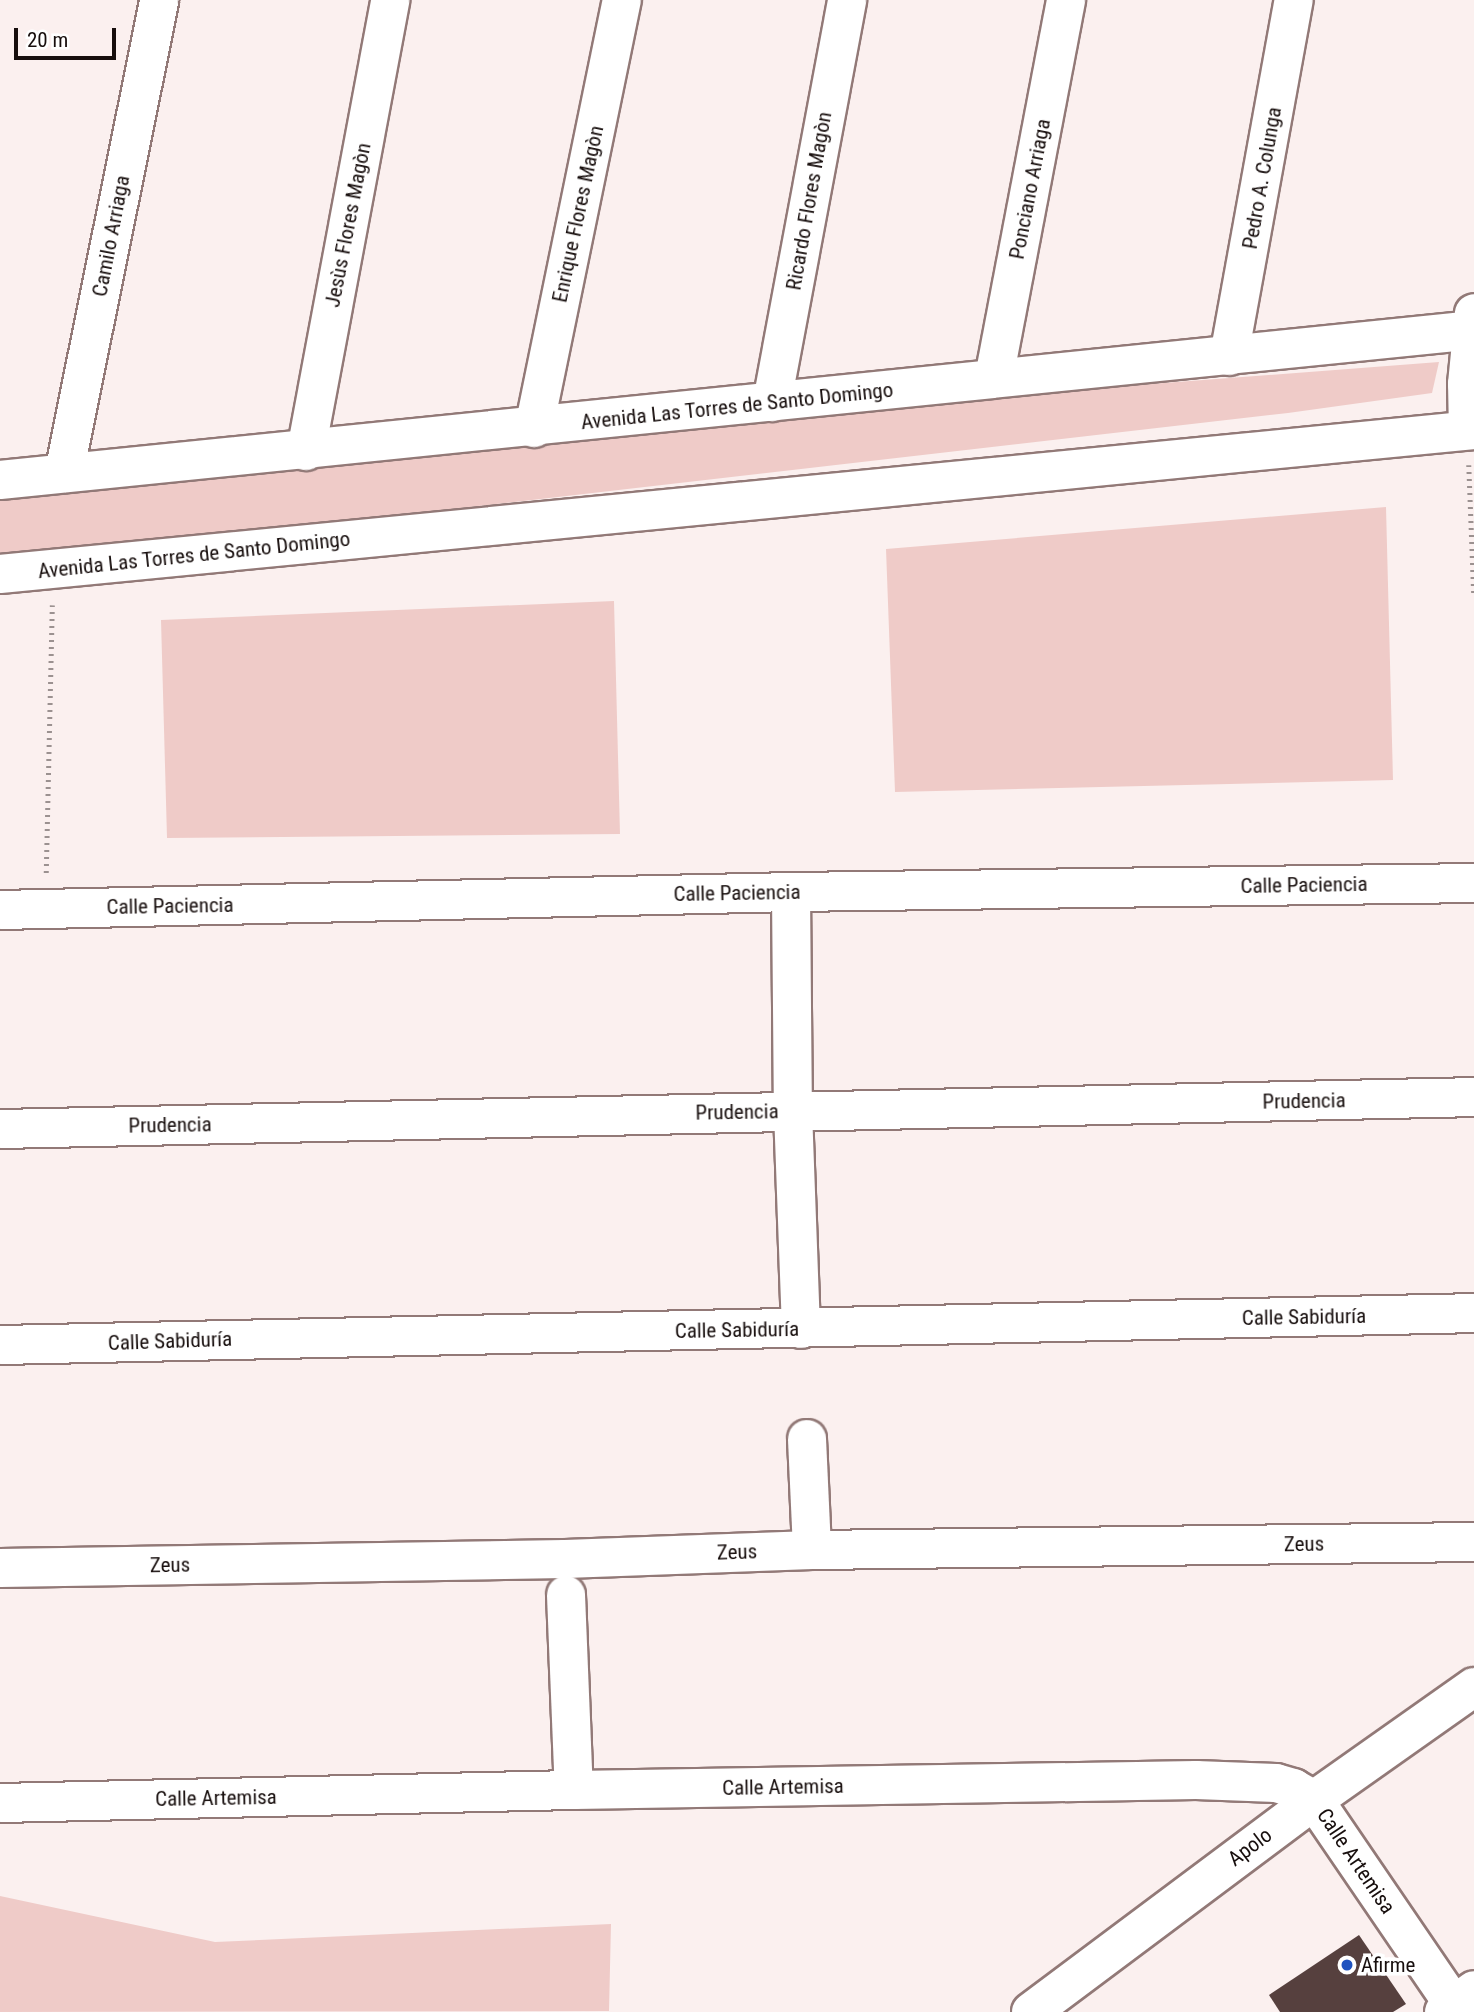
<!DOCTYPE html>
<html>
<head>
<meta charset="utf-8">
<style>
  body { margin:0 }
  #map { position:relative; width:1474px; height:2012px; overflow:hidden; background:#fbf0ef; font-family:"Roboto Condensed",sans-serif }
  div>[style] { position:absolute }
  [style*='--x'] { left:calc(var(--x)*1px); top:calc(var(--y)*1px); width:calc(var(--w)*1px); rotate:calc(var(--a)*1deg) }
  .green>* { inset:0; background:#efcbc8 }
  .building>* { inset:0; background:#56403e }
  .path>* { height:4.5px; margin-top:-2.25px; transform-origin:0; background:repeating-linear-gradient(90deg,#9b9190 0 2px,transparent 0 7px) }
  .roads { filter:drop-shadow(2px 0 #927977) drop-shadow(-2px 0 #927977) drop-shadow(0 2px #927977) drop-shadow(0 -2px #927977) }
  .minor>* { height:38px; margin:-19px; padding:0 19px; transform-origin:19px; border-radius:19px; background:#fff }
  .major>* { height:38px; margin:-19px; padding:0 19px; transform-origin:19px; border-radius:19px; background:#fff }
  .dots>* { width:19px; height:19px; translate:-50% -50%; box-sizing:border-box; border:4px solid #fff; border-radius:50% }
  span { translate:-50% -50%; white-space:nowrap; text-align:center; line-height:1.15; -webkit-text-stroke:7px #fff; paint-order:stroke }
  .street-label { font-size:21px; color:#170e0d }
  .poi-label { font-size:21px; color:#170e0d }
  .left { translate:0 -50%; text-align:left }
  .scale { position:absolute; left:14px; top:28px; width:102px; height:32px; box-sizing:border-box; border:4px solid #170e0d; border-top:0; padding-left:9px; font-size:21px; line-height:24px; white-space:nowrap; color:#170e0d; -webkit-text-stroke:5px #fff; paint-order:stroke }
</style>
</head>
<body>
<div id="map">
  <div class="green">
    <div style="clip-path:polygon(1439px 362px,1432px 393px,1288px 413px,0 561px,0 497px,679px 420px)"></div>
    <div style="clip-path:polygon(1386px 507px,1393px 780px,895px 792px,886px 549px)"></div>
    <div style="clip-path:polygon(614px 601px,620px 834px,167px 838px,161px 620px)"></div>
    <div style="clip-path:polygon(0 1896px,215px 1942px,611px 1924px,609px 2011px,0 2012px)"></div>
  </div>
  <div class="building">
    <div style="clip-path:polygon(1359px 1935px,1406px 2004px,1393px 2012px,1280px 2012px,1269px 1995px)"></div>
  </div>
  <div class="path">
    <div style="--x:1469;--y:465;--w:132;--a:87.8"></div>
    <div style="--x:46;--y:873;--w:268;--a:-88.7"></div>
  </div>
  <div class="roads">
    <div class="minor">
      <div style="--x:1229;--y:356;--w:362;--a:-79.7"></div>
      <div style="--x:994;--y:378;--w:385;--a:-79.2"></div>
      <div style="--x:772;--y:402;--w:409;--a:-79.4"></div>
      <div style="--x:534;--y:428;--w:437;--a:-78.4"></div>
      <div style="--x:1468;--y:430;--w:46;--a:-91.2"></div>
      <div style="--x:1467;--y:384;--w:71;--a:-84.4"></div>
      <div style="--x:306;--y:451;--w:459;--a:-79.4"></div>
      <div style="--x:64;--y:473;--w:482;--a:-78.6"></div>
      <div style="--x:0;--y:480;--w:1482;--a:-5.81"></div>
      <div style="--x:0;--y:574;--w:1481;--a:-5.58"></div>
      <div style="--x:791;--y:892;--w:219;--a:89.5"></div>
      <div style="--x:793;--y:1111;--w:218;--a:87.9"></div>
      <div style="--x:0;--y:910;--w:791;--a:-1.3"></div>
      <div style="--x:791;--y:892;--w:683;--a:-0.75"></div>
      <div style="--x:0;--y:1129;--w:1474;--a:-1.24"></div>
      <div style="--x:0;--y:1345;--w:1474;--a:-1.24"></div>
      <div style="--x:807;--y:1439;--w:111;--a:87.4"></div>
      <div style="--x:0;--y:1568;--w:565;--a:-0.91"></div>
      <div style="--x:565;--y:1559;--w:247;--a:-2.1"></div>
      <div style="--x:812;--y:1550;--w:662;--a:-0.69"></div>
      <div style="--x:566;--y:1595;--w:195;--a:87.7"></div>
      <div style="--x:0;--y:1803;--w:574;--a:-1.3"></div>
      <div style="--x:574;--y:1790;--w:622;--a:-0.92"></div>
      <div style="--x:1196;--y:1780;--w:80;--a:2.1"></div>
      <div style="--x:1276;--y:1783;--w:18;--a:16"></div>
      <div style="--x:1293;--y:1788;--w:24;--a:30"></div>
      <div style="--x:1314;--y:1800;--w:248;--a:55.7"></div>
      <div style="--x:1031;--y:2012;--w:354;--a:-36.8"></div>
      <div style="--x:1314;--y:1800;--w:196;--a:-35.2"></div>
    </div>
    <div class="major">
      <div style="--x:1444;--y:2012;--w:37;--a:-36"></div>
    </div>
  </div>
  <div class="dots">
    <div style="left:1347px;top:1965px;background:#1f52bf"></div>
  </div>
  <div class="street-label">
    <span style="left:1262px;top:178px;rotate:-80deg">Pedro A. Colunga</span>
    <span style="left:1030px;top:189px;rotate:-79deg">Ponciano Arriaga</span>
    <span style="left:809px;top:201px;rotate:-80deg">Ricardo Flores Magòn</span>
    <span style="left:578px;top:214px;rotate:-78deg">Enrique Flores Magòn</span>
    <span style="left:348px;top:225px;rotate:-79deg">Jesùs Flores Magòn</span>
    <span style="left:111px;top:236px;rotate:-79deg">Camilo Arriaga</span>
    <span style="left:737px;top:406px;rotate:-6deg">Avenida Las Torres de Santo Domingo</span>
    <span style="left:194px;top:555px;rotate:-6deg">Avenida Las Torres de Santo Domingo</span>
    <span style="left:1304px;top:885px;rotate:-1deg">Calle Paciencia</span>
    <span style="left:737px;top:893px;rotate:-1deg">Calle Paciencia</span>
    <span style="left:170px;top:906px;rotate:-1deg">Calle Paciencia</span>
    <span style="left:1304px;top:1101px;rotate:-1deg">Prudencia</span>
    <span style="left:737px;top:1112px;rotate:-1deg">Prudencia</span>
    <span style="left:170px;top:1125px;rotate:-1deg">Prudencia</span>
    <span style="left:1304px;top:1317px;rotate:-1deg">Calle Sabiduría</span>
    <span style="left:737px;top:1330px;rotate:-1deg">Calle Sabiduría</span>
    <span style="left:170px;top:1341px;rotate:-2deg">Calle Sabiduría</span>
    <span style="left:1304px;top:1544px;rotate:-1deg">Zeus</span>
    <span style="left:737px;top:1552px;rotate:-2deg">Zeus</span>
    <span style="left:170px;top:1565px;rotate:-1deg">Zeus</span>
    <span style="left:783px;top:1787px;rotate:-1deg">Calle Artemisa</span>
    <span style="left:216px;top:1798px;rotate:-1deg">Calle Artemisa</span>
    <span style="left:1250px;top:1847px;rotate:-37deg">Apolo</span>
    <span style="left:1356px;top:1861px;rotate:56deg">Calle Artemisa</span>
  </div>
  <div class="poi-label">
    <span class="left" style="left:1361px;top:1965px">Afirme</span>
  </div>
  <div class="scale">20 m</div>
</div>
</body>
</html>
